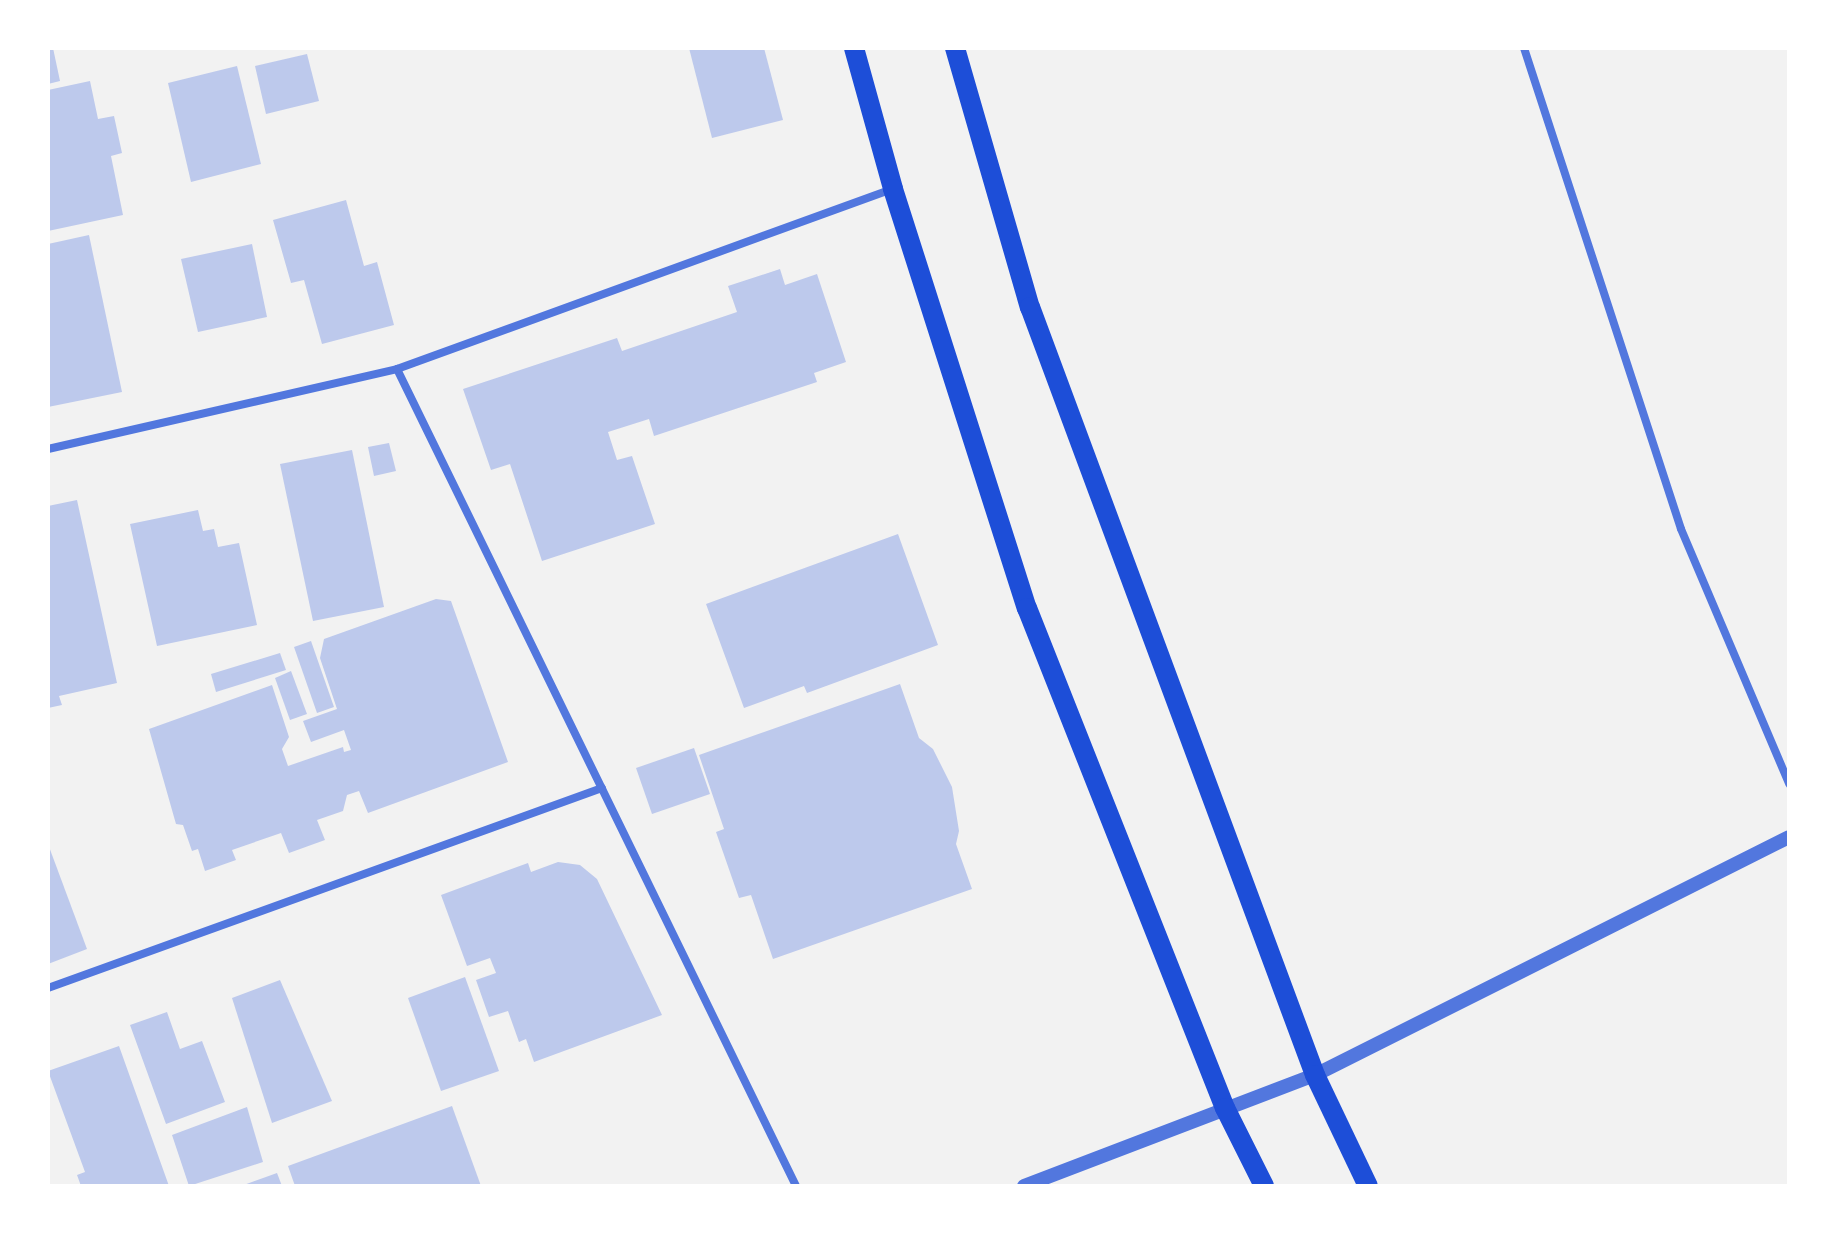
<!DOCTYPE html>
<html>
<head>
<meta charset="utf-8">
<style>
  body { margin:0 }
  #map { position:relative; width:1837px; height:1234px; overflow:hidden; background:#f2f2f2; font-family:Overpass,sans-serif }
  div>[style] { position:absolute }
  [style*='--x'] { left:calc(var(--x)*1px); top:calc(var(--y)*1px); width:calc(var(--w)*1px); rotate:calc(var(--a)*1deg) }
  .building>* { inset:0; background:#bdc9ec }
  .minor>* { height:8px; margin:-4px; padding:0 4px; transform-origin:4px; border-radius:4px; background:#5277de }
  .tertiary>* { height:14px; margin:-7px; padding:0 7px; transform-origin:7px; border-radius:7px; background:#5277de }
  .primary>* { height:20px; margin:-10px; padding:0 10px; transform-origin:10px; border-radius:10px; background:#1d4ed8 }
  span { translate:-50% -50%; white-space:nowrap; text-align:center; line-height:1.15; -webkit-text-stroke:7px #fff; paint-order:stroke }
  .frame { position:absolute; inset:0; border:50px solid #fff; pointer-events:none }
</style>
</head>
<body>
<div id="map">
  <div class="building">
    <div style="clip-path:polygon(48px 48px,53px 48px,60px 81px,48px 84px)"></div>
    <div style="clip-path:polygon(689px 48px,764px 48px,783px 120px,712px 138px)"></div>
    <div style="clip-path:polygon(307px 54px,319px 101px,266px 114px,255px 66px)"></div>
    <div style="clip-path:polygon(237px 66px,261px 164px,191px 182px,168px 83px)"></div>
    <div style="clip-path:polygon(90px 81px,98px 119px,114px 116px,122px 153px,111px 156px,123px 215px,48px 231px,48px 90px)"></div>
    <div style="clip-path:polygon(346px 200px,364px 266px,377px 262px,394px 325px,322px 344px,304px 280px,291px 283px,273px 220px)"></div>
    <div style="clip-path:polygon(89px 235px,122px 392px,48px 407px,48px 244px)"></div>
    <div style="clip-path:polygon(252px 244px,267px 317px,198px 332px,181px 259px)"></div>
    <div style="clip-path:polygon(780px 269px,785px 285px,817px 274px,846px 362px,814px 373px,817px 382px,654px 436px,649px 419px,608px 432px,617px 460px,632px 456px,655px 524px,542px 561px,510px 464px,491px 470px,463px 389px,617px 338px,622px 351px,737px 312px,728px 286px)"></div>
    <div style="clip-path:polygon(389px 443px,396px 471px,374px 476px,368px 447px)"></div>
    <div style="clip-path:polygon(352px 450px,384px 607px,313px 621px,280px 464px)"></div>
    <div style="clip-path:polygon(77px 500px,117px 683px,59px 696px,62px 705px,48px 708px,48px 506px)"></div>
    <div style="clip-path:polygon(198px 510px,203px 531px,214px 529px,218px 547px,239px 543px,257px 625px,157px 646px,130px 524px)"></div>
    <div style="clip-path:polygon(898px 534px,938px 645px,807px 693px,804px 686px,744px 708px,706px 604px)"></div>
    <div style="clip-path:polygon(436px 599px,451px 601px,508px 762px,368px 813px,359px 791px,347px 795px,343px 811px,317px 820px,325px 840px,289px 853px,281px 833px,232px 850px,236px 860px,205px 871px,198px 849px,192px 851px,183px 825px,176px 824px,149px 729px,272px 685px,289px 737px,282px 749px,288px 766px,343px 747px,344px 752px,351px 750px,344px 730px,311px 742px,303px 721px,337px 709px,320px 658px,324px 639px)"></div>
    <div style="clip-path:polygon(311px 641px,334px 707px,317px 713px,294px 647px)"></div>
    <div style="clip-path:polygon(280px 653px,286px 670px,216px 692px,211px 674px)"></div>
    <div style="clip-path:polygon(291px 671px,307px 714px,290px 720px,275px 678px)"></div>
    <div style="clip-path:polygon(900px 684px,919px 738px,933px 749px,952px 787px,959px 831px,956px 844px,972px 889px,773px 959px,751px 895px,739px 898px,716px 832px,724px 829px,699px 755px)"></div>
    <div style="clip-path:polygon(694px 748px,710px 794px,652px 814px,636px 768px)"></div>
    <div style="clip-path:polygon(48px 844px,87px 949px,48px 964px)"></div>
    <div style="clip-path:polygon(558px 862px,580px 865px,597px 879px,662px 1015px,534px 1062px,526px 1039px,519px 1042px,508px 1011px,489px 1017px,476px 980px,496px 973px,490px 958px,467px 966px,441px 895px,528px 863px,531px 872px)"></div>
    <div style="clip-path:polygon(465px 977px,499px 1071px,441px 1091px,408px 998px)"></div>
    <div style="clip-path:polygon(280px 980px,332px 1101px,272px 1123px,232px 998px)"></div>
    <div style="clip-path:polygon(167px 1012px,180px 1049px,202px 1041px,225px 1102px,166px 1124px,130px 1025px)"></div>
    <div style="clip-path:polygon(119px 1046px,169px 1186px,81px 1186px,77px 1175px,85px 1172px,48px 1071px)"></div>
    <div style="clip-path:polygon(452px 1106px,481px 1186px,295px 1186px,288px 1166px)"></div>
    <div style="clip-path:polygon(247px 1107px,263px 1162px,189px 1186px,172px 1135px)"></div>
    <div style="clip-path:polygon(277px 1173px,282px 1186px,241px 1186px)"></div>
  </div>
  <div class="minor">
    <div style="--x:1524;--y:48;--w:506;--a:71.92"></div>
    <div style="--x:1681;--y:529;--w:277;--a:67"></div>
    <div style="--x:397;--y:369;--w:909;--a:63.97"></div>
    <div style="--x:48;--y:449;--w:358;--a:-12.9"></div>
    <div style="--x:397;--y:369;--w:527;--a:-19.98"></div>
    <div style="--x:48;--y:988;--w:589;--a:-19.85"></div>
  </div>
  <div class="tertiary">
    <div style="--x:1024;--y:1186;--w:311;--a:-20.9"></div>
    <div style="--x:1315;--y:1075;--w:530;--a:-26.66"></div>
  </div>
  <div class="primary">
    <div style="--x:854;--y:48;--w:146;--a:74.5"></div>
    <div style="--x:893;--y:189;--w:440;--a:72.3"></div>
    <div style="--x:1027;--y:608;--w:538;--a:68.4"></div>
    <div style="--x:1225;--y:1108;--w:87;--a:63.4"></div>
    <div style="--x:955;--y:48;--w:270;--a:73.9"></div>
    <div style="--x:1030;--y:307;--w:819;--a:69.64"></div>
    <div style="--x:1315;--y:1075;--w:123;--a:64.5"></div>
  </div>
  <div class="frame"></div>
</div>
</body>
</html>
